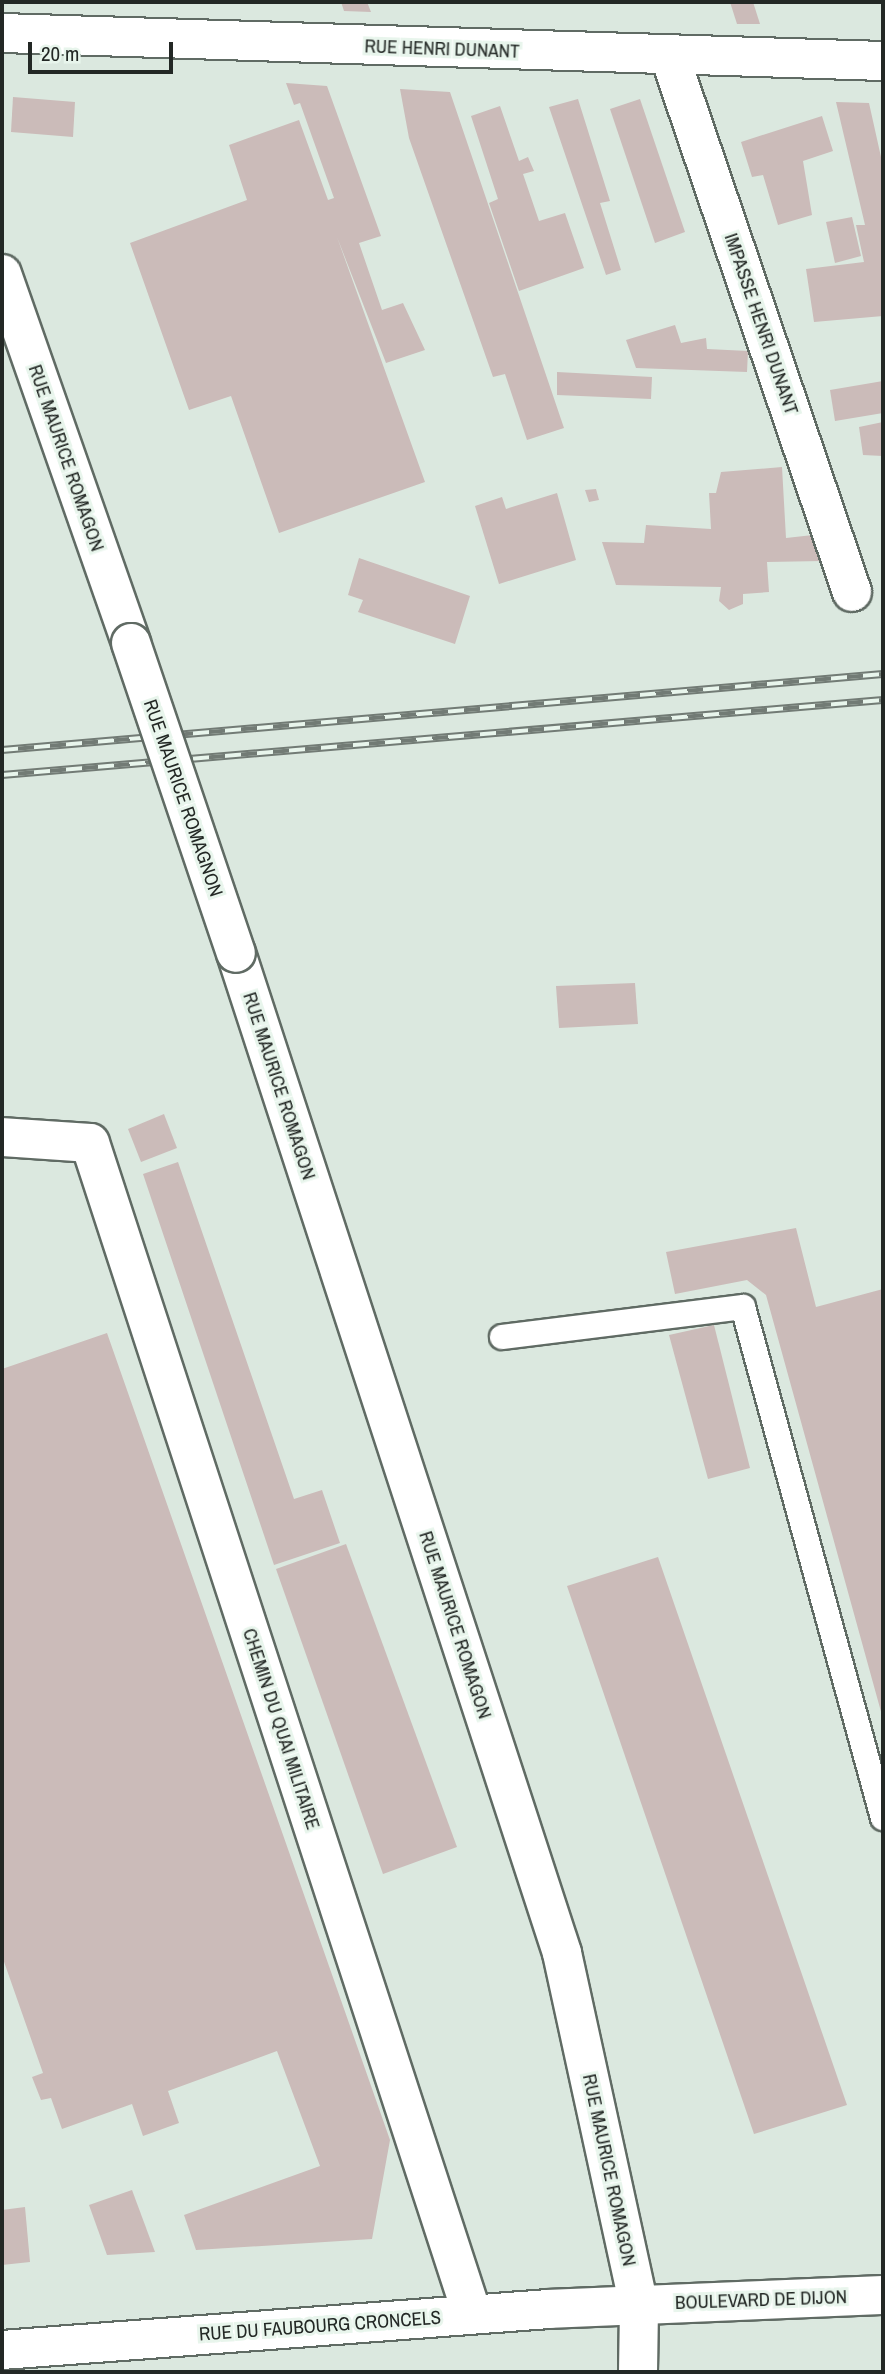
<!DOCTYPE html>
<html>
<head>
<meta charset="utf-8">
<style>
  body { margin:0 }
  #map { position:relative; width:885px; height:2374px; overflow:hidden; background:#dbe8df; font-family:"Archivo Narrow",sans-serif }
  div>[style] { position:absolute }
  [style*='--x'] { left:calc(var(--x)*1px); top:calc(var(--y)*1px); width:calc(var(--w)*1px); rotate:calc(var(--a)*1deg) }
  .building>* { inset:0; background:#cbbbb9 }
  .roads { filter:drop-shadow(2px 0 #606b64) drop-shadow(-2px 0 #606b64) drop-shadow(0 2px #606b64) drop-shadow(0 -2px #606b64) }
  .service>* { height:24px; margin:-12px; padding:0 12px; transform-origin:12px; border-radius:12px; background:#fff }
  .minor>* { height:38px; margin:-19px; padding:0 19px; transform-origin:19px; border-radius:19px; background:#fff }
  .tertiary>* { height:38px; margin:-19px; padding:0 19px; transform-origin:19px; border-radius:19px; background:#fff }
  .secondary>* { height:38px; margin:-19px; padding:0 19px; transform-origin:19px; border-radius:19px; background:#fff }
  .rail>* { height:8px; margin-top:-4px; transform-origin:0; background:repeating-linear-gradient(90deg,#e8f5ec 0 16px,#727b75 0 32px); box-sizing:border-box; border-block:2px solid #727b75 }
  .bridges { filter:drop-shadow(2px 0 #606b64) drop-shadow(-2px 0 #606b64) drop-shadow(0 2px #606b64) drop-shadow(0 -2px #606b64) }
  .tertiary-bridge>* { height:38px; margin:-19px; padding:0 19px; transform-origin:19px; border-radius:19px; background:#fff }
  span { translate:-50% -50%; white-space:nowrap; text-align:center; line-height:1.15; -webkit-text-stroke:6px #e8f5ec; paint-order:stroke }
  .street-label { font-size:19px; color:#232825 }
  .frame { position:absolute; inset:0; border:4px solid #232825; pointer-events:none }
  .scale { position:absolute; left:28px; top:42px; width:145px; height:32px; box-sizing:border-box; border:4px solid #232825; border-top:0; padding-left:9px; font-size:21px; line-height:24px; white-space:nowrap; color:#232825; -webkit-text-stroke:5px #e8f5ec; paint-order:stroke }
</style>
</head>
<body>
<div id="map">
  <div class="building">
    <div style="clip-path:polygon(341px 2px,367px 2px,371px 12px,344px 11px)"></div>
    <div style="clip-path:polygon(730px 2px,753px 2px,760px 24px,737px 24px)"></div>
    <div style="clip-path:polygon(286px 83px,327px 86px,381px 236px,359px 243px,382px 310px,403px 303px,425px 350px,386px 363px,337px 237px,425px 482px,279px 533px,231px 396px,189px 410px,130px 243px,247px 200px,229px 145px,299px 120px,328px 200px,334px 198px,300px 103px,294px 105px)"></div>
    <div style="clip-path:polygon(400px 89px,450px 92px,564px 428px,527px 440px,505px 374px,493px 377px,409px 138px)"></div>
    <div style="clip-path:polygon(13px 97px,75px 102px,73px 137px,11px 132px)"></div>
    <div style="clip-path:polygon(578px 99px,610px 201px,600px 203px,621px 270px,606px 275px,549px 107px)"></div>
    <div style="clip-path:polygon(640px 99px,685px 232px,655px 243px,610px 109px)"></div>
    <div style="clip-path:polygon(836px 102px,869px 103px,883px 166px,883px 316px,814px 322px,806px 269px,864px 262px,856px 225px,865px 225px)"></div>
    <div style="clip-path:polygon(500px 106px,519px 161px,528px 157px,534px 171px,523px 174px,539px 221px,565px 213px,584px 268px,519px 291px,489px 203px,498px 199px,471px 116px)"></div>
    <div style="clip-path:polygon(822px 116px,833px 151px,803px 161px,812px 215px,778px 225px,763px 175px,752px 177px,741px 142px)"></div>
    <div style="clip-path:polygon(852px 217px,861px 256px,835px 263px,826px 222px)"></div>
    <div style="clip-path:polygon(675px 325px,681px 343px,706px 338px,707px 349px,748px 351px,747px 372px,636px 368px,626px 340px)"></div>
    <div style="clip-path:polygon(557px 372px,652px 377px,651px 399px,557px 395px)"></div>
    <div style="clip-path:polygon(883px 381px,883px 413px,835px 421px,830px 390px)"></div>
    <div style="clip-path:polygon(883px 422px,883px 456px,863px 455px,859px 427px)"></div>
    <div style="clip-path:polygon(782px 467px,786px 538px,813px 535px,822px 561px,767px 562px,769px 592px,743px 594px,743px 604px,729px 610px,719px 601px,721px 587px,616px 585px,602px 542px,644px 543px,646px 525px,711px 529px,709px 493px,716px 493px,721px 472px)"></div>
    <div style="clip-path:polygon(596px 489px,599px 500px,589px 502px,585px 490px)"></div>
    <div style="clip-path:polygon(557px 493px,576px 560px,499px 584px,475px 506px,502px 497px,506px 509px)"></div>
    <div style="clip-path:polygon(359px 558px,470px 596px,455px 644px,358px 612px,363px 600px,348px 595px)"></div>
    <div style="clip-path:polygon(635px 983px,638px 1024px,559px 1028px,556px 986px)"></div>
    <div style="clip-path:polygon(164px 1114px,177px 1148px,141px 1162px,128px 1129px)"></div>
    <div style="clip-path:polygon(178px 1162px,294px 1499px,322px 1490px,340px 1543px,274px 1565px,143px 1174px)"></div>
    <div style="clip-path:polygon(796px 1228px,816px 1307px,883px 1289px,883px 1719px,766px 1295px,747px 1280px,675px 1294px,666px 1252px)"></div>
    <div style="clip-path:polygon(714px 1325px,750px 1468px,708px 1479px,669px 1335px)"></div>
    <div style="clip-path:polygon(107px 1333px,390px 2140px,372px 2239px,196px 2250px,184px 2215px,320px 2166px,277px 2051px,168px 2091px,179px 2123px,143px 2136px,132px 2104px,62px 2129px,51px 2098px,41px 2100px,32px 2077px,43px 2073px,2px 1956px,2px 1369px)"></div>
    <div style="clip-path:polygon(346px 1544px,457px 1847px,383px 1874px,276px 1569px)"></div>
    <div style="clip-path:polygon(658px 1557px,847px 2105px,754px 2134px,567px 1586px)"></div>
    <div style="clip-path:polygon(132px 2190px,155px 2252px,107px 2255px,89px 2205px)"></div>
    <div style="clip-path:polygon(25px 2207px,30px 2262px,2px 2265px,2px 2210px)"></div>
  </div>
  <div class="roads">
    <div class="service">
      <div style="--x:502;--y:1337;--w:243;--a:-7.1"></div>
      <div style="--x:743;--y:1307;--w:530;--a:74.68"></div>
    </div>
    <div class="minor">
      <div style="--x:2;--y:33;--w:881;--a:1.82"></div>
      <div style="--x:670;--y:57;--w:565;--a:71.21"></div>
      <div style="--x:2;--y:1137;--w:88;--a:3.9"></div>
      <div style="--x:90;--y:1143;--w:1232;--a:71.93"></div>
      <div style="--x:638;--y:2372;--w:67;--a:-89.1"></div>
    </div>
    <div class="tertiary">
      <div style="--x:2;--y:274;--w:391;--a:70.7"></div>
      <div style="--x:236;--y:953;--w:1052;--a:71.94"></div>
      <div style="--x:562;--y:1953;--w:360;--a:77.7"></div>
    </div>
    <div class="secondary">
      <div style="--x:2;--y:2350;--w:548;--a:-4.29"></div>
      <div style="--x:548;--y:2309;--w:335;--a:-2.4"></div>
    </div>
  </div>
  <div class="rail">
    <div style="--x:2;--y:750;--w:884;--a:-4.93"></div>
    <div style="--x:2;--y:775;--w:884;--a:-4.87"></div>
  </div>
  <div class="bridges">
    <div class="tertiary-bridge">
      <div style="--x:131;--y:643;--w:327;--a:71.3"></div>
    </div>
  </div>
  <div class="street-label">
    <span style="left:442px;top:49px;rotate:2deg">RUE HENRI DUNANT</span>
    <span style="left:761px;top:324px;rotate:71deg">IMPASSE HENRI DUNANT</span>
    <span style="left:66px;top:458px;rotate:71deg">RUE MAURICE ROMAGON</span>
    <span style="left:183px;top:798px;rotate:71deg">RUE MAURICE ROMAGNON</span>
    <span style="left:279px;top:1086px;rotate:72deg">RUE MAURICE ROMAGON</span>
    <span style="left:455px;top:1625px;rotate:72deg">RUE MAURICE ROMAGON</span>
    <span style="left:281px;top:1729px;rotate:72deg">CHEMIN DU QUAI MILITAIRE</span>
    <span style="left:609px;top:2170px;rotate:78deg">RUE MAURICE ROMAGON</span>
    <span style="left:761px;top:2300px;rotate:-2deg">BOULEVARD DE DIJON</span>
    <span style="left:320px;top:2326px;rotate:-4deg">RUE DU FAUBOURG CRONCELS</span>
  </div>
  <div class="frame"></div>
  <div class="scale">20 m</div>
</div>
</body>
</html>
